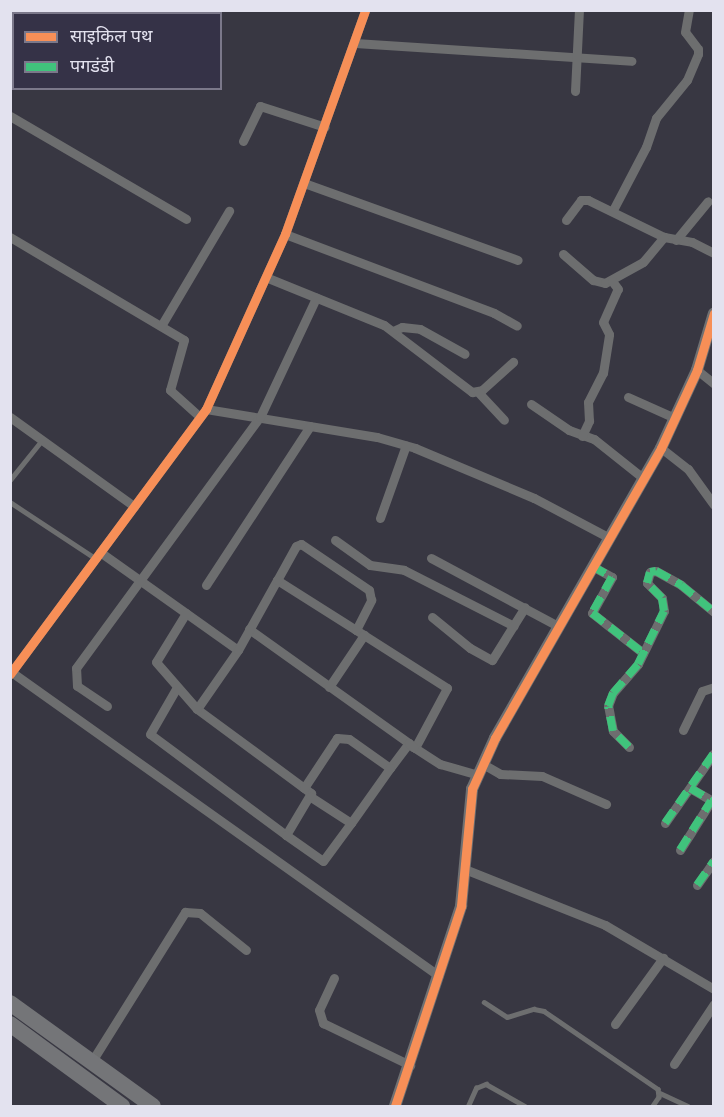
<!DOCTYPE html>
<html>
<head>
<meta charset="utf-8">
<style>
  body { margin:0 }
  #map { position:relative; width:724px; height:1117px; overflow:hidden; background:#383742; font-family:Roboto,"Noto Sans Devanagari",sans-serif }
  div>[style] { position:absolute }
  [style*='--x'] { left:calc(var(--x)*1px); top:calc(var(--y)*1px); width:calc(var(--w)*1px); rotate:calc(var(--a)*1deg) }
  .lane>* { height:4.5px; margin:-2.25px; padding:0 2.25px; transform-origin:2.25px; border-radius:2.25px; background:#6d6e6f }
  .street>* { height:9px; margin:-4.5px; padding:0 4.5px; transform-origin:4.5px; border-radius:4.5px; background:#6d6e6f }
  .secondary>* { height:12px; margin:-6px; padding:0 6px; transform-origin:6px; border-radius:6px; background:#6f7072 }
  .highway>* { height:16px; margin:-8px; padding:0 8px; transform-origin:8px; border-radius:8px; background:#747578 }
  .quiet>* { height:8px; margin-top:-4px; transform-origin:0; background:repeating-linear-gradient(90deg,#40c37c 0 15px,transparent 0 23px) }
  .cycleway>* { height:9px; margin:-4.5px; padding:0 4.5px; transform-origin:4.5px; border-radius:4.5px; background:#f78f57 }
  span { translate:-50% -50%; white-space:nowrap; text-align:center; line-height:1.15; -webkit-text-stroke:4.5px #353247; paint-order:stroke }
  .frame { position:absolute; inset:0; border:12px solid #e3e2ef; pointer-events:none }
  .legend { position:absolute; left:12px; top:12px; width:210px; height:78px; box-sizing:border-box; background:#353247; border:2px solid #7b788a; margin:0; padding:8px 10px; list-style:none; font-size:18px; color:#e3e2ef }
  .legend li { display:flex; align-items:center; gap:12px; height:30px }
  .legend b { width:30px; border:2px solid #7b788a }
</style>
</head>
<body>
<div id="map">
  <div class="lane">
    <div style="--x:10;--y:480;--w:51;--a:-51.3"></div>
    <div style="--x:10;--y:502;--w:102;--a:33.4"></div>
    <div style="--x:484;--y:1002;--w:27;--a:33"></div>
    <div style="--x:507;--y:1017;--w:28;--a:-17"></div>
    <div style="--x:534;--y:1009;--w:10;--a:11"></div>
    <div style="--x:544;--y:1011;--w:138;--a:34.4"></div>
    <div style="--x:658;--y:1089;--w:8;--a:83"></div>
    <div style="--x:659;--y:1097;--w:11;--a:124"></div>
    <div style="--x:660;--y:1093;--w:31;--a:25"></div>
    <div style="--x:468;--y:1106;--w:20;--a:-66"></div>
    <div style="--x:476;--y:1088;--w:11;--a:-22"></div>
    <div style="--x:486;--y:1084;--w:45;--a:29.4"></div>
  </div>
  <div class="street">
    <div style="--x:40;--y:14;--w:4;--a:-63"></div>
    <div style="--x:187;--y:14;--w:4;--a:-63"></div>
    <div style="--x:355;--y:43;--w:277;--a:3.7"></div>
    <div style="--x:10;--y:71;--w:7;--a:-56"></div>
    <div style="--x:575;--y:91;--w:81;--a:-87.2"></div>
    <div style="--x:10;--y:116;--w:204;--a:30.3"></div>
    <div style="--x:243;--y:141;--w:39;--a:-64"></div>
    <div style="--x:260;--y:106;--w:68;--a:17.9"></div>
    <div style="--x:304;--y:183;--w:227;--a:19.8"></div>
    <div style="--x:613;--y:210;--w:71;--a:-62.4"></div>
    <div style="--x:646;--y:147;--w:31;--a:-71"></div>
    <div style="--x:656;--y:118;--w:49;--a:-50.8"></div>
    <div style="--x:687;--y:80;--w:28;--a:-67"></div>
    <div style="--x:698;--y:54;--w:5;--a:-90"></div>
    <div style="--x:698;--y:49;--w:21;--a:-127"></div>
    <div style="--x:685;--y:32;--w:22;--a:-80"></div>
    <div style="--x:566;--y:220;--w:25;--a:-53"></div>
    <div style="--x:581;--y:200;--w:7;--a:0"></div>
    <div style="--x:588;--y:200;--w:85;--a:26"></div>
    <div style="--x:664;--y:237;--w:28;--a:10"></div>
    <div style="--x:692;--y:242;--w:25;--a:27"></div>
    <div style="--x:285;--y:234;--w:223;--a:20.7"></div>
    <div style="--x:494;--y:313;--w:26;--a:29"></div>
    <div style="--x:10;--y:237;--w:202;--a:30.6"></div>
    <div style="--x:184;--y:340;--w:52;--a:105.6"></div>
    <div style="--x:170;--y:390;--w:40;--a:42"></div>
    <div style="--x:676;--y:240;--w:50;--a:-50.6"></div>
    <div style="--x:563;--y:254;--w:40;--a:41"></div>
    <div style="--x:593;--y:280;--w:12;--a:14"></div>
    <div style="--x:605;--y:283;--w:43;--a:-28.9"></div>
    <div style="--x:643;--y:262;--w:33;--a:-50"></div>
    <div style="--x:268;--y:278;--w:125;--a:22.1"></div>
    <div style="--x:384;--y:325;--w:111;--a:37.3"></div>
    <div style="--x:472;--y:392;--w:10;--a:-11"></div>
    <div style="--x:482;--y:390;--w:42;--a:-42.1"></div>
    <div style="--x:161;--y:326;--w:134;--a:-59.4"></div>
    <div style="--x:393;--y:331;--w:10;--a:-24"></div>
    <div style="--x:402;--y:327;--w:18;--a:6"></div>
    <div style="--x:420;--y:329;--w:51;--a:29.1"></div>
    <div style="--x:697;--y:370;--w:22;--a:39"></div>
    <div style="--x:478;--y:392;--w:38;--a:47"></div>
    <div style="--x:628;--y:397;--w:51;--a:24.1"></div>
    <div style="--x:531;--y:404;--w:46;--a:34.4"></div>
    <div style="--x:569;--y:430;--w:27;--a:20"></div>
    <div style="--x:594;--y:439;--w:63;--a:38.5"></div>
    <div style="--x:206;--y:409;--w:173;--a:9.3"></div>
    <div style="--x:377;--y:437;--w:40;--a:16"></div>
    <div style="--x:415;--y:448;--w:129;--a:22.8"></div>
    <div style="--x:534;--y:498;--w:84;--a:27.8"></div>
    <div style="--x:10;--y:417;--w:153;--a:35.7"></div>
    <div style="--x:582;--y:436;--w:17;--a:-65"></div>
    <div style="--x:589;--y:421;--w:19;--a:-93"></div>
    <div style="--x:588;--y:402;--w:33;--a:-63"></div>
    <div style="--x:603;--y:373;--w:39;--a:-81"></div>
    <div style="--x:609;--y:334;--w:13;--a:-117"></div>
    <div style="--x:603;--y:322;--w:36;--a:-66"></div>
    <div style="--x:618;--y:289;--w:10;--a:-127"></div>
    <div style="--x:661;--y:448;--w:34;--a:38"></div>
    <div style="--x:688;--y:469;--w:44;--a:54.2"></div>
    <div style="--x:380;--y:518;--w:77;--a:-70.4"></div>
    <div style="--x:335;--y:540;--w:43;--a:35.5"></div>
    <div style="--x:370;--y:565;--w:34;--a:8"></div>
    <div style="--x:404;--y:570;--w:123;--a:27"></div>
    <div style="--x:100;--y:552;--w:169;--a:35.4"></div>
    <div style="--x:238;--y:650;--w:72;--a:124.8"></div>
    <div style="--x:197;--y:709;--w:142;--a:36.4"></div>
    <div style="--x:311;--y:793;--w:49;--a:120.8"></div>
    <div style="--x:286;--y:835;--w:169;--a:-143.4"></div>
    <div style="--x:150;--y:734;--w:54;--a:-60.1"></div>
    <div style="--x:431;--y:558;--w:144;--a:28.2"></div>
    <div style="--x:592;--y:566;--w:23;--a:29"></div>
    <div style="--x:612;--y:577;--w:41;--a:119.1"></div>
    <div style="--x:592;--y:613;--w:65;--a:38.1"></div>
    <div style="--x:206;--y:585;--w:190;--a:-56.8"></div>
    <div style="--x:186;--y:613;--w:57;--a:121.5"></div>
    <div style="--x:156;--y:662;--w:62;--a:48.9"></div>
    <div style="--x:432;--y:617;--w:49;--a:39.2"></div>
    <div style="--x:470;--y:648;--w:25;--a:29"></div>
    <div style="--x:492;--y:660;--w:62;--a:-58.1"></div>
    <div style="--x:249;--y:629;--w:196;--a:35.5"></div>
    <div style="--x:356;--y:630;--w:108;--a:32.5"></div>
    <div style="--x:447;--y:688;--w:68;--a:118.1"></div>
    <div style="--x:415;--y:748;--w:30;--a:33"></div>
    <div style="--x:440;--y:764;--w:40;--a:16"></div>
    <div style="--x:238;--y:650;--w:80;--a:-60.9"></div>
    <div style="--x:277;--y:580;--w:93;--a:32.3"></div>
    <div style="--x:356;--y:630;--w:34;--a:-63"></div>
    <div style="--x:371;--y:600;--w:10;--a:-101"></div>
    <div style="--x:369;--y:590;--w:82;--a:-145.9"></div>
    <div style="--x:301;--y:544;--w:5;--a:158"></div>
    <div style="--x:296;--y:546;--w:39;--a:119"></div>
    <div style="--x:10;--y:671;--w:526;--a:35.41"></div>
    <div style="--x:10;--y:674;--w:330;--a:-53.5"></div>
    <div style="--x:206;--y:409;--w:192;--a:-65.7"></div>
    <div style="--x:285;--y:234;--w:238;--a:-70.3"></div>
    <div style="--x:329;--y:687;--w:63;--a:-56.1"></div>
    <div style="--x:107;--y:706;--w:36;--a:-146"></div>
    <div style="--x:77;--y:686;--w:18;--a:-93"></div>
    <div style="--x:76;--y:668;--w:311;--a:-53.8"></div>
    <div style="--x:260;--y:417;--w:132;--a:-64.8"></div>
    <div style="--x:683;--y:730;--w:43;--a:-64"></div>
    <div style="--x:702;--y:691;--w:13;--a:-18"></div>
    <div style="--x:629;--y:747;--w:23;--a:-135"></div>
    <div style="--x:613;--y:731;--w:25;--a:-101"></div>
    <div style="--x:608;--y:706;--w:14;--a:-69"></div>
    <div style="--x:613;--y:693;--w:38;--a:-49"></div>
    <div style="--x:638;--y:664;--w:59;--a:-63.9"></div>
    <div style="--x:664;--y:611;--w:13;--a:-99"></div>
    <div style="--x:662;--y:598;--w:21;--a:-135"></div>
    <div style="--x:647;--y:583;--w:11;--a:-75"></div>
    <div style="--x:650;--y:572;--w:6;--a:-9"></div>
    <div style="--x:656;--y:571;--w:29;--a:29"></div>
    <div style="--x:681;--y:585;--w:43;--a:39.3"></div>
    <div style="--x:483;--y:764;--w:20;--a:30"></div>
    <div style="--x:500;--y:774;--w:42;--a:2.7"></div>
    <div style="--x:542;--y:776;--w:70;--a:23.6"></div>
    <div style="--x:390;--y:768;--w:31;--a:-53"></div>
    <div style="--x:409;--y:743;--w:6;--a:45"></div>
    <div style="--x:304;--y:788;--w:60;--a:-56.6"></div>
    <div style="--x:337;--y:738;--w:12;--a:5"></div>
    <div style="--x:349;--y:739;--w:50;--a:35.3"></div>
    <div style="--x:390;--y:768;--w:67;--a:125.3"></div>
    <div style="--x:351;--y:823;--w:48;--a:-147"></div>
    <div style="--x:690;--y:788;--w:28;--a:30"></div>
    <div style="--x:665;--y:823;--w:85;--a:-55"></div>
    <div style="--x:286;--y:835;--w:45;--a:35.1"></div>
    <div style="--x:323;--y:861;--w:47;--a:-53.6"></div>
    <div style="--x:680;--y:850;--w:58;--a:-57.7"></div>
    <div style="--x:467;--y:870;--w:149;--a:21.7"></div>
    <div style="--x:605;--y:925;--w:126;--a:30.4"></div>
    <div style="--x:697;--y:885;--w:29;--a:-55"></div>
    <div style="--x:334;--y:978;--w:35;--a:115"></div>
    <div style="--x:319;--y:1010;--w:14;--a:73"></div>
    <div style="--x:323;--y:1023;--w:97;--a:25.8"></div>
    <div style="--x:615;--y:1024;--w:82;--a:-54"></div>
    <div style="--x:92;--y:1061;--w:176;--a:-58"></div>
    <div style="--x:185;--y:912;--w:15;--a:4"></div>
    <div style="--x:200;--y:913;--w:59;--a:38.8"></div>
    <div style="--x:674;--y:1064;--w:72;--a:-56.3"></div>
  </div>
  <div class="secondary">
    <div style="--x:395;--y:1106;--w:211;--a:-71.7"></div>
    <div style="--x:461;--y:906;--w:118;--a:-84.6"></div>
    <div style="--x:472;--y:789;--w:56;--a:-65.7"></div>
    <div style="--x:495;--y:738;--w:334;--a:-60.2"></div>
    <div style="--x:661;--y:448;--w:86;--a:-65.2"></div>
    <div style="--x:697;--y:370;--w:59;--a:-73.4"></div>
  </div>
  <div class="highway">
    <div style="--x:10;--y:1003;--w:176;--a:35.8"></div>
    <div style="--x:10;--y:1024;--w:139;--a:36.2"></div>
  </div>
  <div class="quiet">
    <div style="--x:592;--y:566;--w:23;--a:29"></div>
    <div style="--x:612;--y:577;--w:41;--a:119.1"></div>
    <div style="--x:592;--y:613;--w:65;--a:38.1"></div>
    <div style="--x:629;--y:747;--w:23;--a:-135"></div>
    <div style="--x:613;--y:731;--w:25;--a:-101"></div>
    <div style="--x:608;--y:706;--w:14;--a:-69"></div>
    <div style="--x:613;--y:693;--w:38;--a:-49"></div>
    <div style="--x:638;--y:664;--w:59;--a:-63.9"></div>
    <div style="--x:664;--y:611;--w:13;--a:-99"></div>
    <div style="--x:662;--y:598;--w:21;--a:-135"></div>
    <div style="--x:647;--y:583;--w:11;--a:-75"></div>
    <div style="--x:650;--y:572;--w:6;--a:-9"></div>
    <div style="--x:656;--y:571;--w:29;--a:29"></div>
    <div style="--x:681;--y:585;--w:43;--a:39.3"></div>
    <div style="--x:690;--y:788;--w:28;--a:30"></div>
    <div style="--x:665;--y:823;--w:85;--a:-55"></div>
    <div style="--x:680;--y:850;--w:58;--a:-57.7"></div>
    <div style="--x:697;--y:885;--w:29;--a:-55"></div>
  </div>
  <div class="cycleway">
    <div style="--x:10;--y:674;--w:330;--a:-53.5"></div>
    <div style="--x:206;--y:409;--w:192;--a:-65.7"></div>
    <div style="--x:285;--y:234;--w:238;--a:-70.3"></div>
    <div style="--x:395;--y:1106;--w:211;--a:-71.7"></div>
    <div style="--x:461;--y:906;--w:118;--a:-84.6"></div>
    <div style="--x:472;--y:789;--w:56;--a:-65.7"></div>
    <div style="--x:495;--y:738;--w:334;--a:-60.2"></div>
    <div style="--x:661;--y:448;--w:86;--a:-65.2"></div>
    <div style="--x:697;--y:370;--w:59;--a:-73.4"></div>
  </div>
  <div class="frame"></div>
  <ul class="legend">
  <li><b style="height:8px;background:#f78f57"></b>साइकिल पथ</li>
  <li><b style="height:8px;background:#40c37c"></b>पगडंडी</li>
  </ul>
</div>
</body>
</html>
